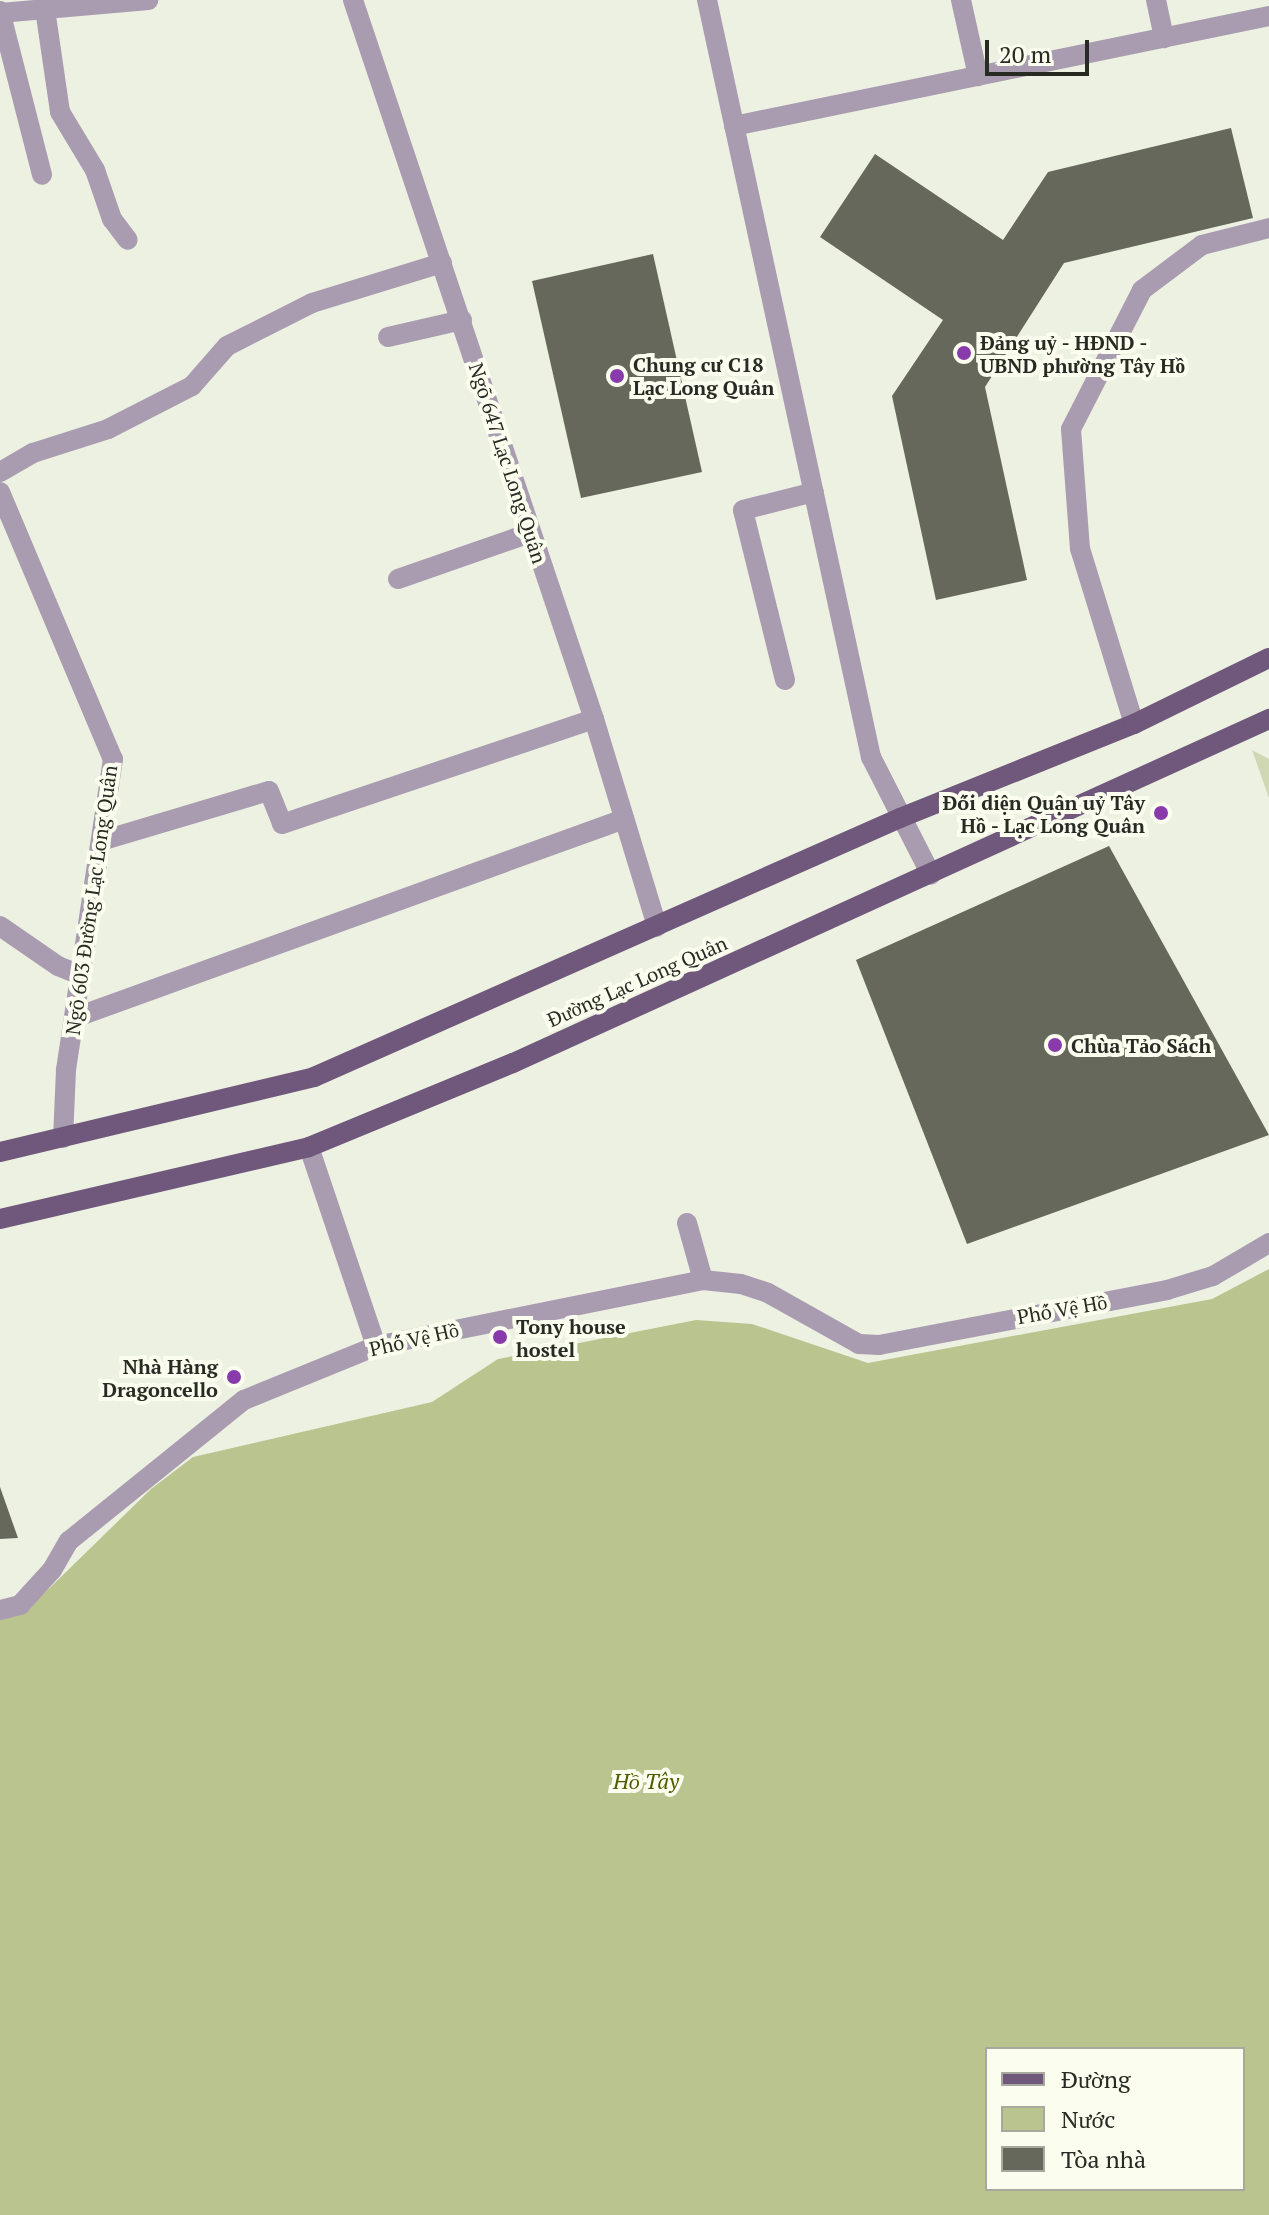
<!DOCTYPE html>
<html>
<head>
<meta charset="utf-8">
<style>
  body { margin:0 }
  #map { position:relative; width:1269px; height:2215px; overflow:hidden; background:#edf1e2; font-family:"PT Serif",serif }
  div>[style] { position:absolute }
  [style*='--x'] { left:calc(var(--x)*1px); top:calc(var(--y)*1px); width:calc(var(--w)*1px); rotate:calc(var(--a)*1deg) }
  .green>* { inset:0; background:#d0d8b3 }
  .water>* { inset:0; background:#bac48f }
  .building>* { inset:0; background:#65685b }
  .minor>* { height:20px; margin:-10px; padding:0 10px; transform-origin:10px; border-radius:10px; background:#a99cb0 }
  .major>* { height:20px; margin:-10px; padding:0 10px; transform-origin:10px; border-radius:10px; background:#6f587b }
  .dots>* { width:22px; height:22px; translate:-50% -50%; box-sizing:border-box; border:4px solid #fbfeef; border-radius:50% }
  span { translate:-50% -50%; white-space:nowrap; text-align:center; line-height:1.15; -webkit-text-stroke:8px #fbfeef; paint-order:stroke }
  .poi-label { font-size:20px; color:#282a24; font-weight:700 }
  .left { translate:0 -50%; text-align:left }
  .right { translate:-100% -50%; text-align:right }
  .street-label { font-size:20px; color:#282a24 }
  .water-label { font-size:22px; color:#505a01; font-style:italic }
  .legend { position:absolute; left:985px; top:2047px; width:260px; height:144px; box-sizing:border-box; background:#fbfeef; border:2px solid #a7a99e; margin:0; padding:10px 14px; list-style:none; font-size:24px; color:#282a24 }
  .legend li { display:flex; align-items:center; gap:16px; height:40px }
  .legend b { width:40px; border:2px solid #a7a99e }
  .scale { position:absolute; left:985px; top:40px; width:104px; height:36px; box-sizing:border-box; border:4px solid #282a24; border-top:0; padding-left:10px; font-size:24px; line-height:28px; white-space:nowrap; color:#282a24; -webkit-text-stroke:6px #fbfeef; paint-order:stroke }
</style>
</head>
<body>
<div id="map">
  <div class="green">
    <div style="clip-path:polygon(1252px 750px,1269px 759px,1269px 798px)"></div>
  </div>
  <div class="water">
    <div style="clip-path:polygon(evenodd,1269px 1269px,1269px 2215px,0 2215px,0 1618px,24px 1613px,151px 1489px,193px 1457px,432px 1402px,498px 1359px,696px 1320px,752px 1324px,868px 1363px,1212px 1299px,1269px 1269px,987px 2049px,1243px 2049px,1243px 2189px,987px 2189px,987px 2049px)"></div>
  </div>
  <div class="building">
    <div style="clip-path:polygon(1231px 128px,1253px 218px,1064px 263px,985px 387px,1027px 580px,936px 600px,892px 396px,943px 320px,820px 237px,875px 154px,1003px 240px,1048px 172px)"></div>
    <div style="clip-path:polygon(653px 254px,702px 472px,581px 498px,532px 281px)"></div>
    <div style="clip-path:polygon(1109px 846px,1269px 1135px,967px 1244px,856px 960px)"></div>
    <div style="clip-path:polygon(0 1487px,18px 1538px,0 1539px)"></div>
  </div>
  <div class="minor">
    <div style="--x:353;--y:0;--w:758;--a:71.47"></div>
    <div style="--x:594;--y:719;--w:217;--a:73.1"></div>
    <div style="--x:707;--y:0;--w:775;--a:77.78"></div>
    <div style="--x:871;--y:757;--w:132;--a:63"></div>
    <div style="--x:961;--y:0;--w:78;--a:77.4"></div>
    <div style="--x:1156;--y:0;--w:39;--a:78"></div>
    <div style="--x:45;--y:9;--w:104;--a:81.7"></div>
    <div style="--x:60;--y:112;--w:68;--a:58.9"></div>
    <div style="--x:95;--y:170;--w:52;--a:70.9"></div>
    <div style="--x:112;--y:219;--w:26;--a:53"></div>
    <div style="--x:0;--y:11;--w:169;--a:75.6"></div>
    <div style="--x:0;--y:13;--w:149;--a:-5"></div>
    <div style="--x:734;--y:126;--w:546;--a:-11.62"></div>
    <div style="--x:388;--y:337;--w:76;--a:-12.9"></div>
    <div style="--x:0;--y:472;--w:38;--a:-30"></div>
    <div style="--x:33;--y:453;--w:79;--a:-17.7"></div>
    <div style="--x:108;--y:429;--w:94;--a:-27.1"></div>
    <div style="--x:192;--y:386;--w:53;--a:-48.8"></div>
    <div style="--x:227;--y:346;--w:95;--a:-26.8"></div>
    <div style="--x:312;--y:303;--w:136;--a:-17.1"></div>
    <div style="--x:0;--y:492;--w:290;--a:67.1"></div>
    <div style="--x:113;--y:759;--w:315;--a:98.6"></div>
    <div style="--x:66;--y:1070;--w:68;--a:92.5"></div>
    <div style="--x:398;--y:579;--w:140;--a:-19.2"></div>
    <div style="--x:785;--y:680;--w:175;--a:-103.9"></div>
    <div style="--x:743;--y:510;--w:73;--a:-14.2"></div>
    <div style="--x:1134;--y:724;--w:183;--a:-107.1"></div>
    <div style="--x:1080;--y:549;--w:120;--a:-94.3"></div>
    <div style="--x:1071;--y:429;--w:156;--a:-62.9"></div>
    <div style="--x:1142;--y:290;--w:75;--a:-36.9"></div>
    <div style="--x:1202;--y:245;--w:69;--a:-14.2"></div>
    <div style="--x:101;--y:841;--w:175;--a:-16.6"></div>
    <div style="--x:269;--y:791;--w:35;--a:68"></div>
    <div style="--x:282;--y:824;--w:329;--a:-18.6"></div>
    <div style="--x:0;--y:926;--w:70;--a:34.6"></div>
    <div style="--x:58;--y:966;--w:24;--a:22"></div>
    <div style="--x:74;--y:1018;--w:585;--a:-19.89"></div>
    <div style="--x:309;--y:1147;--w:210;--a:71.4"></div>
    <div style="--x:687;--y:1223;--w:59;--a:74.3"></div>
    <div style="--x:0;--y:1610;--w:21;--a:-14"></div>
    <div style="--x:20;--y:1605;--w:47;--a:-47.6"></div>
    <div style="--x:52;--y:1570;--w:34;--a:-60"></div>
    <div style="--x:69;--y:1541;--w:225;--a:-38.9"></div>
    <div style="--x:244;--y:1400;--w:143;--a:-22.2"></div>
    <div style="--x:376;--y:1346;--w:334;--a:-11.4"></div>
    <div style="--x:703;--y:1280;--w:38;--a:6"></div>
    <div style="--x:741;--y:1284;--w:28;--a:18"></div>
    <div style="--x:768;--y:1293;--w:104;--a:29.3"></div>
    <div style="--x:859;--y:1344;--w:20;--a:3"></div>
    <div style="--x:879;--y:1345;--w:293;--a:-10.8"></div>
    <div style="--x:1167;--y:1290;--w:48;--a:-16.9"></div>
    <div style="--x:1213;--y:1276;--w:65;--a:-30.5"></div>
  </div>
  <div class="major">
    <div style="--x:0;--y:1152;--w:323;--a:-13.4"></div>
    <div style="--x:314;--y:1077;--w:641;--a:-23.84"></div>
    <div style="--x:900;--y:818;--w:252;--a:-21.9"></div>
    <div style="--x:1134;--y:724;--w:150;--a:-26.1"></div>
    <div style="--x:0;--y:1219;--w:317;--a:-13.1"></div>
    <div style="--x:309;--y:1147;--w:221;--a:-22.4"></div>
    <div style="--x:513;--y:1063;--w:831;--a:-24.47"></div>
  </div>
  <div class="dots">
    <div style="left:964px;top:353px;background:#893bac"></div>
    <div style="left:617px;top:376px;background:#893bac"></div>
    <div style="left:1161px;top:813px;background:#893bac"></div>
    <div style="left:1055px;top:1045px;background:#893bac"></div>
    <div style="left:500px;top:1337px;background:#893bac"></div>
    <div style="left:234px;top:1377px;background:#893bac"></div>
  </div>
  <div class="poi-label">
    <span class="left" style="left:980px;top:354px">Đảng uỷ - HĐND -<br>UBND phường Tây Hồ</span>
    <span class="left" style="left:633px;top:376px">Chung cư C18<br>Lạc Long Quân</span>
    <span class="right" style="left:1145px;top:814px">Đối diện Quận uỷ Tây<br>Hồ - Lạc Long Quân</span>
    <span class="left" style="left:1071px;top:1045px">Chùa Tảo Sách</span>
    <span class="left" style="left:516px;top:1338px">Tony house<br>hostel</span>
    <span class="right" style="left:218px;top:1378px">Nhà Hàng<br>Dragoncello</span>
  </div>
  <div class="street-label">
    <span style="left:508px;top:463px;rotate:72deg">Ngõ 647 Lạc Long Quân</span>
    <span style="left:91px;top:900px;rotate:-82deg">Ngõ 603 Đường Lạc Long Quân</span>
    <span style="left:637px;top:981px;rotate:-24deg">Đường Lạc Long Quân</span>
    <span style="left:1062px;top:1309px;rotate:-10deg">Phố Vệ Hồ</span>
    <span style="left:414px;top:1339px;rotate:-13deg">Phố Vệ Hồ</span>
  </div>
  <div class="water-label">
    <span style="left:646px;top:1781px">Hồ Tây</span>
  </div>
  <ul class="legend">
  <li><b style="height:10px;background:#6f587b"></b>Đường</li>
  <li><b style="height:22px;background:#bac48f"></b>Nước</li>
  <li><b style="height:22px;background:#65685b"></b>Tòa nhà</li>
  </ul>
  <div class="scale">20 m</div>
</div>
</body>
</html>
